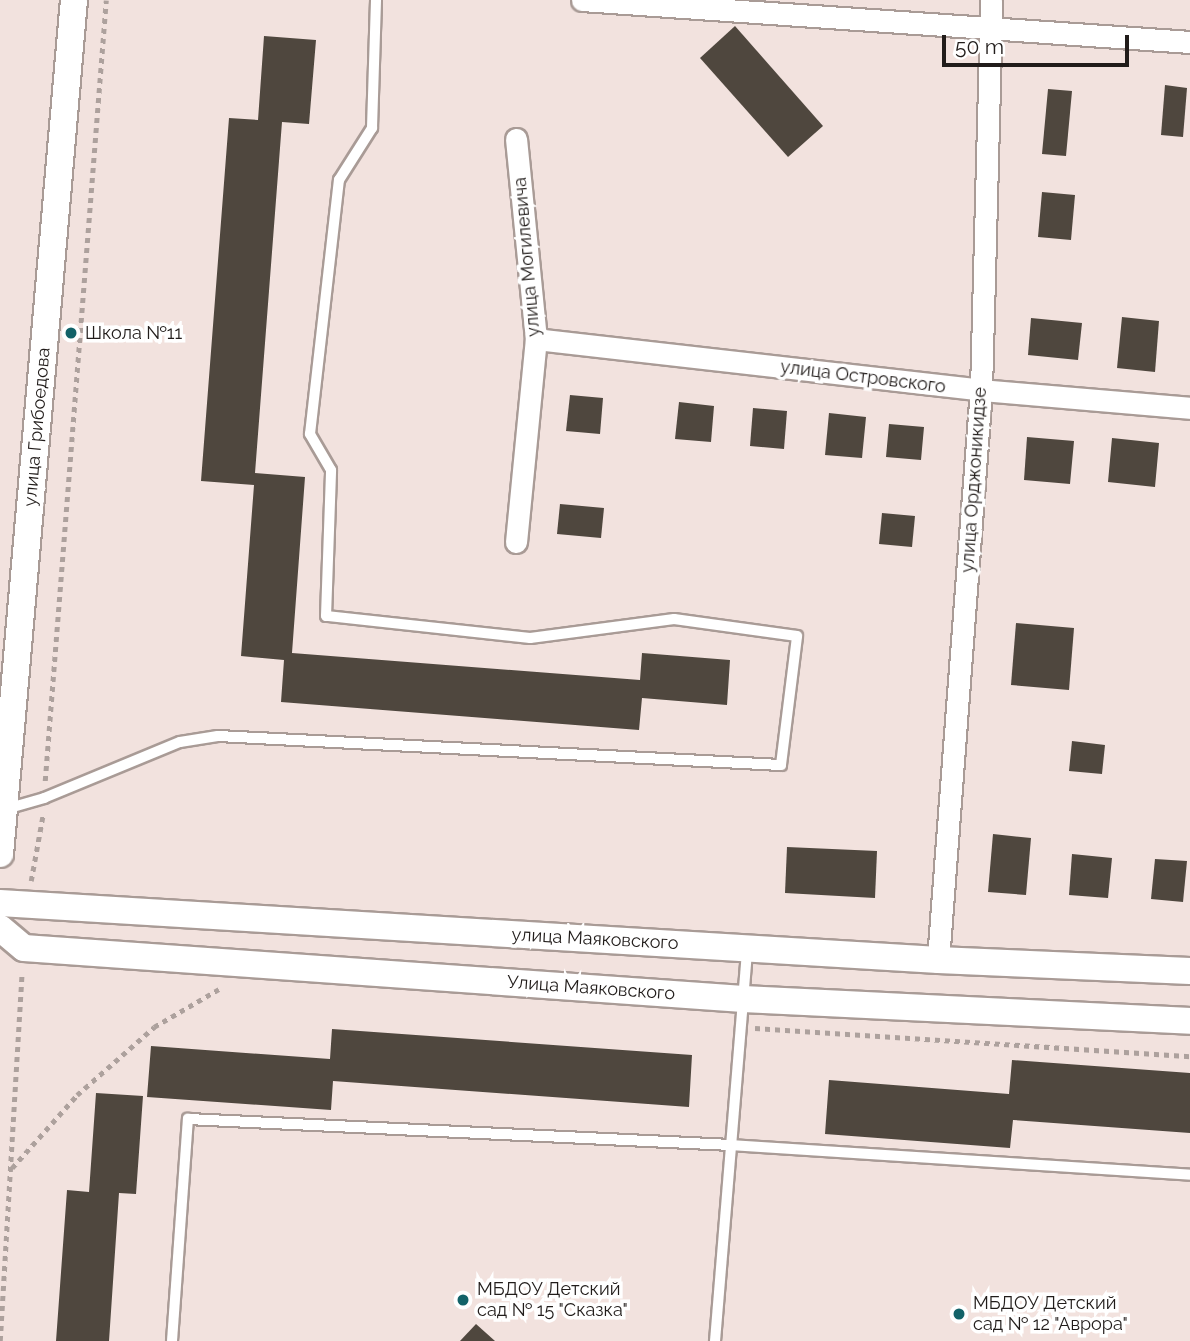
<!DOCTYPE html>
<html>
<head>
<meta charset="utf-8">
<style>
  body { margin:0 }
  #map { position:relative; width:1190px; height:1341px; overflow:hidden; background:#f2e2de; font-family:Raleway,sans-serif }
  div>[style] { position:absolute }
  [style*='--x'] { left:calc(var(--x)*1px); top:calc(var(--y)*1px); width:calc(var(--w)*1px); rotate:calc(var(--a)*1deg) }
  .building>* { inset:0; background:#4f473e }
  .path>* { height:4.5px; margin-top:-2.25px; transform-origin:0; background:repeating-linear-gradient(90deg,#ada19d 0 5px,transparent 0 10px) }
  .roads { filter:drop-shadow(2px 0 #a99b96) drop-shadow(-2px 0 #a99b96) drop-shadow(0 2px #a99b96) drop-shadow(0 -2px #a99b96) }
  .service>* { height:10px; margin:-5px; padding:0 5px; transform-origin:5px; border-radius:5px; background:#fff }
  .minor>* { height:21px; margin:-10.5px; padding:0 10.5px; transform-origin:10.5px; border-radius:10.5px; background:#fff }
  .tertiary>* { height:26px; margin:-13px; padding:0 13px; transform-origin:13px; border-radius:13px; background:#fff }
  .dots>* { width:19px; height:19px; translate:-50% -50%; box-sizing:border-box; border:4px solid #fff; border-radius:50% }
  span { translate:-50% -50%; white-space:nowrap; text-align:center; line-height:1.15; -webkit-text-stroke:7px #fff; paint-order:stroke }
  .street-label { font-size:18px; color:#211c1a }
  .poi-label { font-size:18px; color:#211c1a }
  .left { translate:0 -50%; text-align:left }
  .scale { position:absolute; left:942px; top:35px; width:187px; height:32px; box-sizing:border-box; border:4px solid #211c1a; border-top:0; padding-left:9px; font-size:21px; line-height:24px; white-space:nowrap; color:#211c1a; -webkit-text-stroke:5px #fff; paint-order:stroke }
</style>
</head>
<body>
<div id="map">
  <div class="building">
    <div style="clip-path:polygon(735px 26px,823px 126px,788px 157px,700px 58px)"></div>
    <div style="clip-path:polygon(264px 36px,316px 40px,309px 124px,282px 122px,255px 473px,305px 477px,292px 653px,640px 680px,642px 653px,730px 660px,727px 705px,642px 698px,639px 730px,281px 702px,284px 660px,241px 656px,254px 485px,201px 481px,229px 118px,258px 120px)"></div>
    <div style="clip-path:polygon(1165px 85px,1187px 88px,1183px 137px,1161px 135px)"></div>
    <div style="clip-path:polygon(1048px 89px,1072px 91px,1066px 156px,1042px 154px)"></div>
    <div style="clip-path:polygon(1042px 192px,1075px 195px,1071px 240px,1038px 237px)"></div>
    <div style="clip-path:polygon(1122px 317px,1159px 321px,1155px 372px,1117px 368px)"></div>
    <div style="clip-path:polygon(1031px 318px,1082px 323px,1078px 360px,1028px 355px)"></div>
    <div style="clip-path:polygon(570px 395px,603px 398px,600px 434px,566px 431px)"></div>
    <div style="clip-path:polygon(679px 402px,714px 406px,711px 442px,675px 439px)"></div>
    <div style="clip-path:polygon(753px 408px,787px 411px,784px 449px,750px 446px)"></div>
    <div style="clip-path:polygon(829px 413px,866px 417px,862px 458px,825px 455px)"></div>
    <div style="clip-path:polygon(889px 424px,924px 427px,921px 460px,886px 457px)"></div>
    <div style="clip-path:polygon(1027px 437px,1074px 441px,1070px 484px,1024px 480px)"></div>
    <div style="clip-path:polygon(1112px 438px,1159px 443px,1155px 487px,1108px 482px)"></div>
    <div style="clip-path:polygon(560px 504px,604px 508px,601px 538px,557px 534px)"></div>
    <div style="clip-path:polygon(882px 513px,915px 516px,912px 547px,879px 544px)"></div>
    <div style="clip-path:polygon(1016px 623px,1074px 628px,1069px 690px,1011px 685px)"></div>
    <div style="clip-path:polygon(1072px 741px,1105px 745px,1102px 774px,1069px 771px)"></div>
    <div style="clip-path:polygon(993px 834px,1031px 838px,1026px 895px,988px 892px)"></div>
    <div style="clip-path:polygon(787px 847px,877px 851px,875px 898px,785px 893px)"></div>
    <div style="clip-path:polygon(1072px 854px,1112px 858px,1108px 898px,1069px 895px)"></div>
    <div style="clip-path:polygon(1155px 859px,1187px 861px,1183px 902px,1151px 899px)"></div>
    <div style="clip-path:polygon(332px 1029px,692px 1055px,689px 1107px,333px 1081px,331px 1110px,147px 1097px,151px 1046px,330px 1059px)"></div>
    <div style="clip-path:polygon(1012px 1060px,1190px 1073px,1190px 1133px,1013px 1120px,1010px 1148px,825px 1134px,829px 1080px,1009px 1094px)"></div>
    <div style="clip-path:polygon(96px 1093px,143px 1096px,136px 1194px,119px 1193px,109px 1341px,56px 1341px,67px 1190px,89px 1192px)"></div>
    <div style="clip-path:polygon(476px 1324px,495px 1341px,460px 1341px)"></div>
  </div>
  <div class="path">
    <div style="--x:45;--y:781;--w:783;--a:-85.53"></div>
    <div style="--x:31;--y:881;--w:68;--a:-79.8"></div>
    <div style="--x:755;--y:1028;--w:436;--a:3.7"></div>
    <div style="--x:12;--y:1168;--w:98;--a:-48.3"></div>
    <div style="--x:77;--y:1095;--w:103;--a:-41.4"></div>
    <div style="--x:154;--y:1027;--w:75;--a:-30.3"></div>
    <div style="--x:0;--y:1341;--w:369;--a:-86.6"></div>
  </div>
  <div class="roads">
    <div class="service">
      <div style="--x:6;--y:809;--w:40;--a:-16"></div>
      <div style="--x:44;--y:798;--w:147;--a:-22.4"></div>
      <div style="--x:180;--y:742;--w:38;--a:-9"></div>
      <div style="--x:218;--y:736;--w:564;--a:2.95"></div>
      <div style="--x:781;--y:765;--w:130;--a:-82.9"></div>
      <div style="--x:797;--y:636;--w:124;--a:-172.1"></div>
      <div style="--x:674;--y:619;--w:145;--a:172.5"></div>
      <div style="--x:530;--y:638;--w:205;--a:-173.8"></div>
      <div style="--x:326;--y:616;--w:146;--a:-88"></div>
      <div style="--x:331;--y:470;--w:42;--a:-120.3"></div>
      <div style="--x:310;--y:434;--w:256;--a:-83.5"></div>
      <div style="--x:339;--y:180;--w:62;--a:-57.6"></div>
      <div style="--x:372;--y:128;--w:128;--a:-88.2"></div>
      <div style="--x:172;--y:1341;--w:223;--a:-85.9"></div>
      <div style="--x:188;--y:1119;--w:544;--a:2.74"></div>
      <div style="--x:731;--y:1145;--w:460;--a:3.7"></div>
      <div style="--x:715;--y:1341;--w:392;--a:-85.3"></div>
    </div>
    <div class="minor">
      <div style="--x:582;--y:0;--w:609;--a:3.95"></div>
      <div style="--x:536;--y:339;--w:448;--a:6.5"></div>
      <div style="--x:981;--y:390;--w:210;--a:4.9"></div>
      <div style="--x:516;--y:542;--w:204;--a:-84.4"></div>
      <div style="--x:536;--y:339;--w:201;--a:-95.7"></div>
      <div style="--x:938;--y:960;--w:572;--a:-85.69"></div>
      <div style="--x:981;--y:390;--w:390;--a:-88.5"></div>
    </div>
    <div class="tertiary">
      <div style="--x:0;--y:854;--w:857;--a:-85.05"></div>
      <div style="--x:0;--y:903;--w:940;--a:3.48"></div>
      <div style="--x:938;--y:960;--w:252;--a:2.5"></div>
      <div style="--x:0;--y:928;--w:31;--a:40"></div>
      <div style="--x:24;--y:948;--w:721;--a:4.06"></div>
      <div style="--x:743;--y:999;--w:448;--a:2.8"></div>
    </div>
  </div>
  <div class="dots">
    <div style="left:71px;top:333px;background:#126268"></div>
    <div style="left:463px;top:1300px;background:#126268"></div>
    <div style="left:959px;top:1314px;background:#126268"></div>
  </div>
  <div class="street-label">
    <span style="left:527px;top:257px;rotate:-95deg">улица Могилевича</span>
    <span style="left:863px;top:377px;rotate:7deg">улица Островского</span>
    <span style="left:37px;top:427px;rotate:-85deg">улица Грибоедова</span>
    <span style="left:974px;top:480px;rotate:-86deg">улица Орджоникидзе</span>
    <span style="left:595px;top:939px;rotate:3deg">улица Маяковского</span>
    <span style="left:591px;top:988px;rotate:4deg">Улица Маяковского</span>
  </div>
  <div class="poi-label">
    <span class="left" style="left:85px;top:333px">Школа №11</span>
    <span class="left" style="left:477px;top:1300px">МБДОУ Детский<br>сад № 15 "Сказка"</span>
    <span class="left" style="left:973px;top:1314px">МБДОУ Детский<br>сад № 12 "Аврора"</span>
  </div>
  <div class="scale">50 m</div>
</div>
</body>
</html>
